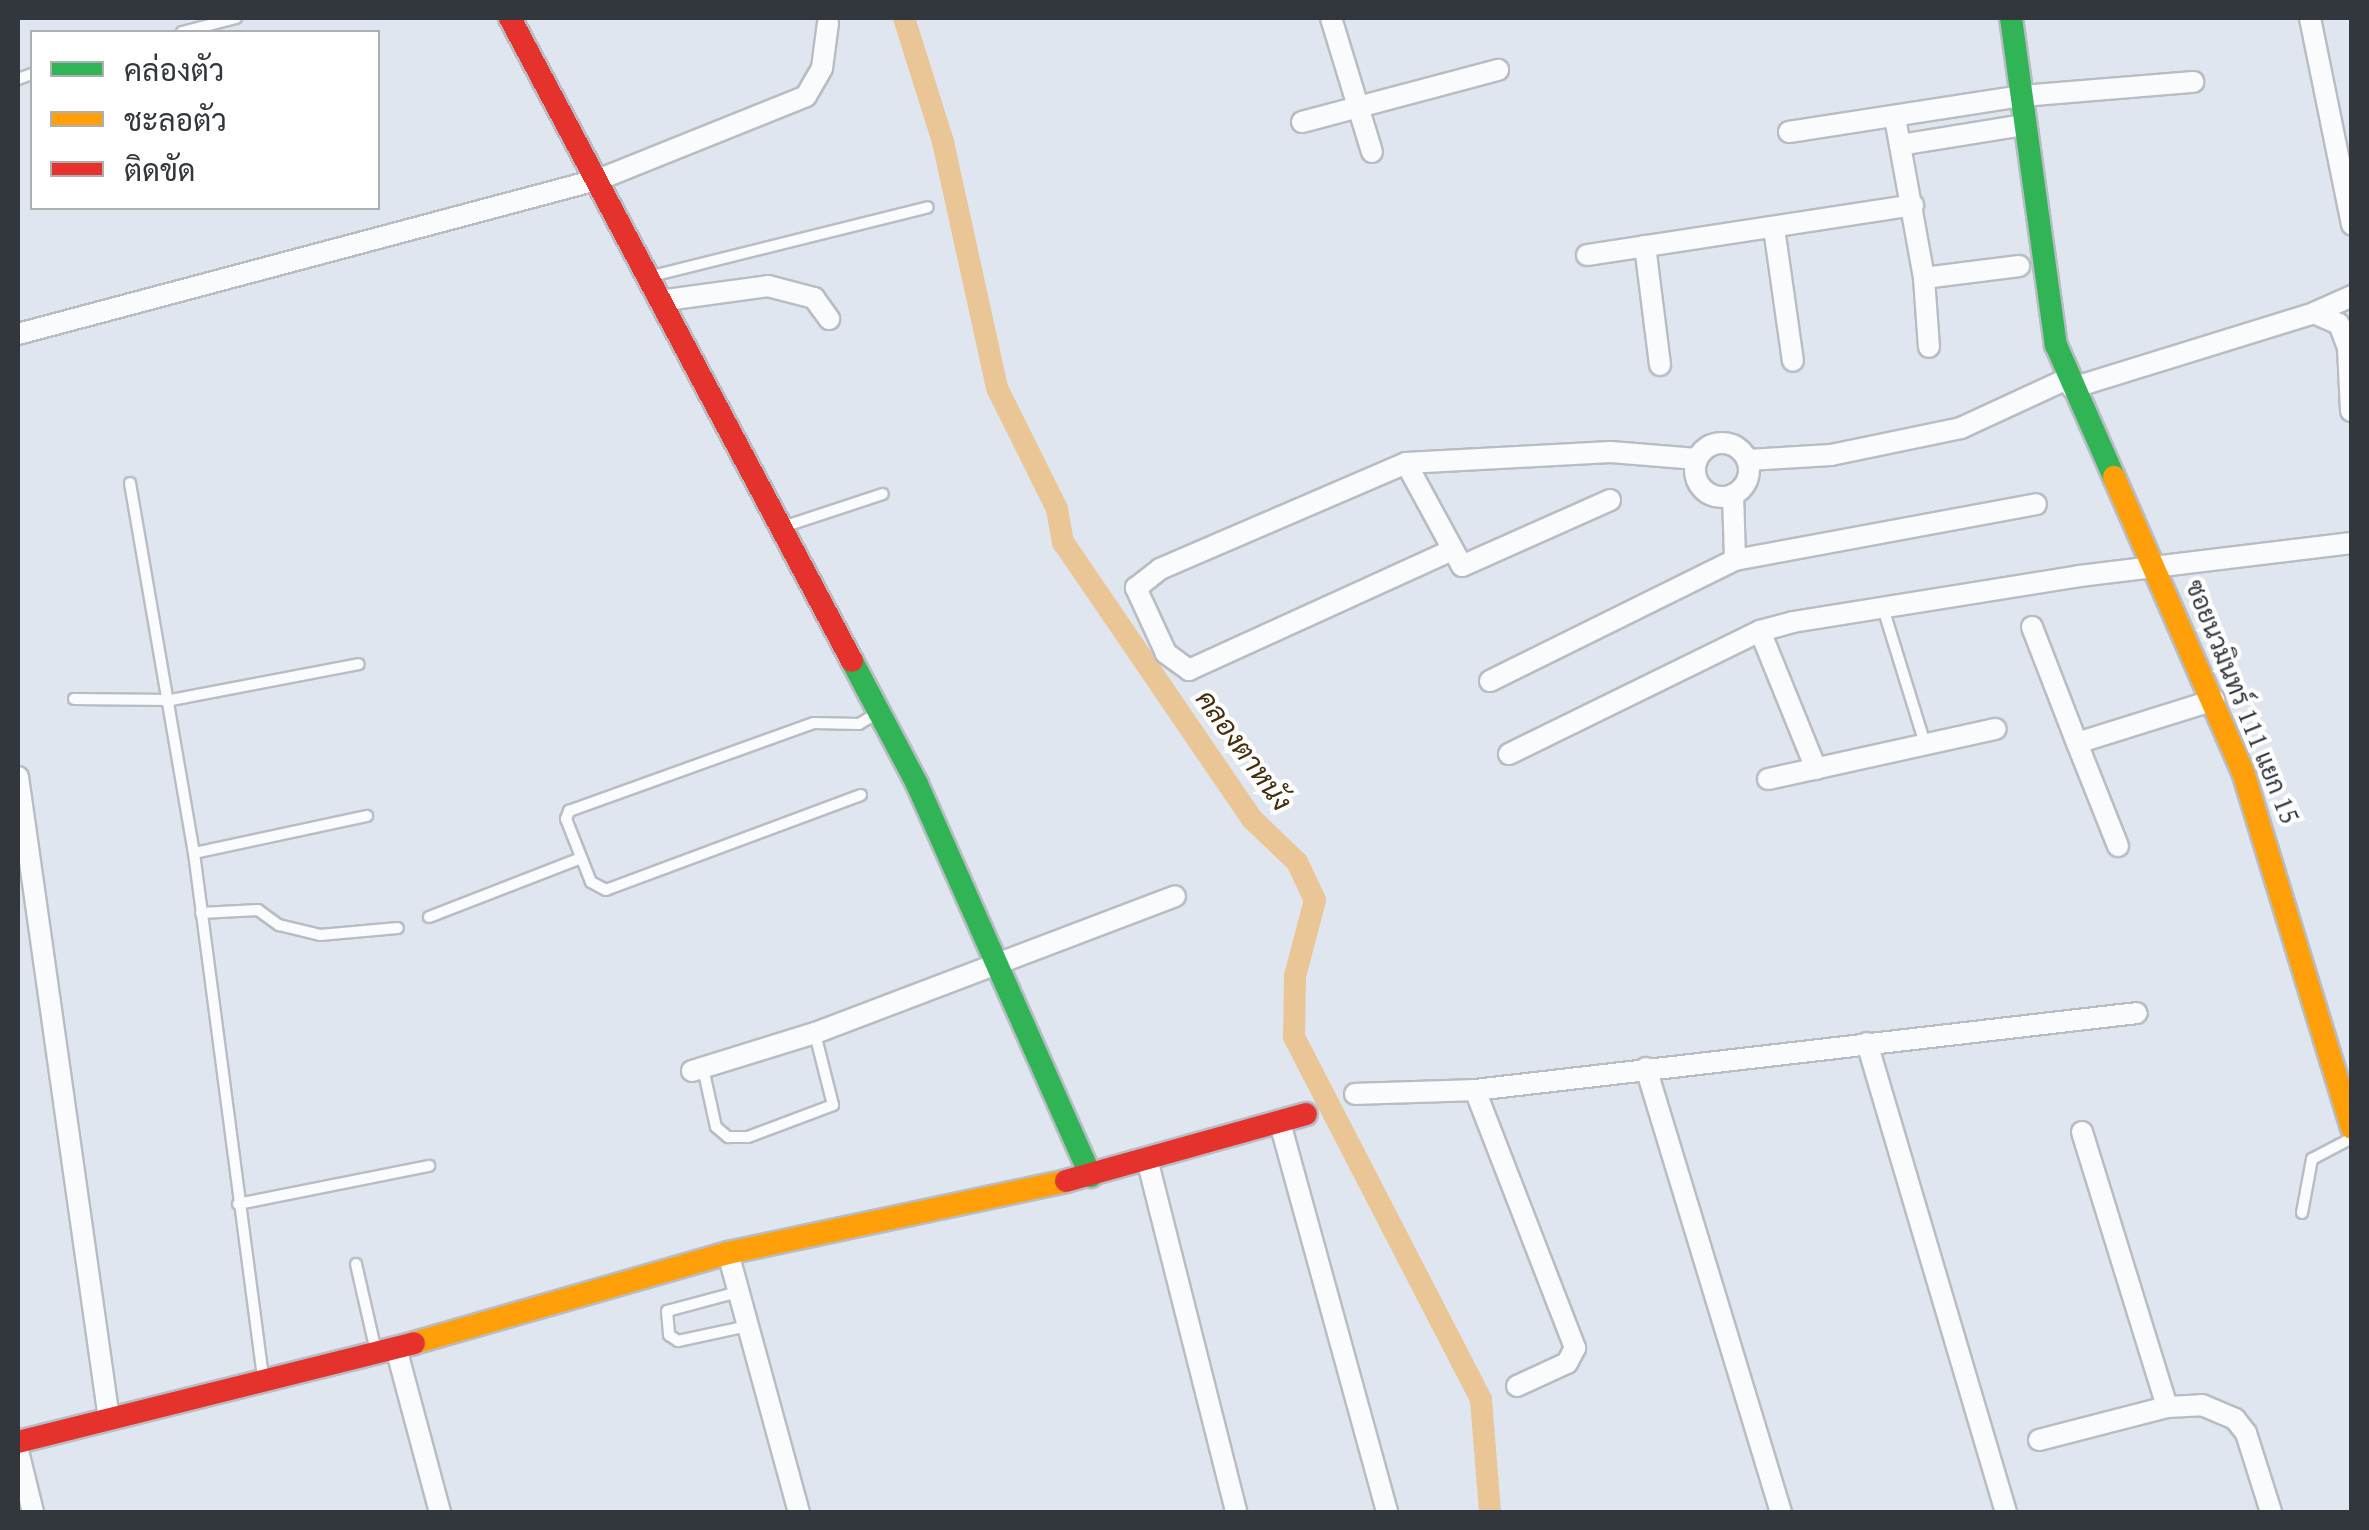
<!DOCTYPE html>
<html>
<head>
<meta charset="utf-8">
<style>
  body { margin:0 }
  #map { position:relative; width:2369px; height:1530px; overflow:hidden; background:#e0e6ef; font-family:"PT Serif",Sarabun,serif }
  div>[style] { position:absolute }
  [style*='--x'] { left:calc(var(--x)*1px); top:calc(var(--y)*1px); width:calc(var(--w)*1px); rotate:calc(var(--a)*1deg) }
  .canal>* { height:22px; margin:-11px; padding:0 11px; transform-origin:11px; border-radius:11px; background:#eac696 }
  .roads { filter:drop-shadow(2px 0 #b8bdc4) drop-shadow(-2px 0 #b8bdc4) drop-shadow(0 2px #b8bdc4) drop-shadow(0 -2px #b8bdc4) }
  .lane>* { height:10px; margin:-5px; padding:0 5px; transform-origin:5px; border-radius:5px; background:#fafbfd }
  .street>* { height:20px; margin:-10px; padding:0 10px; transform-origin:10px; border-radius:10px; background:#fafbfd }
  .street>.ring { margin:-10px; padding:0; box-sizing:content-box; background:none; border:20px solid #fafbfd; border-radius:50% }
  .fast>* { height:22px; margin:-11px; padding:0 11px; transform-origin:11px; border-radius:11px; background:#30b455 }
  .slow>* { height:22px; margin:-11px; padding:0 11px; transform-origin:11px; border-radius:11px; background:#ff9f0a }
  .jam>* { height:22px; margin:-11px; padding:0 11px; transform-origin:11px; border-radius:11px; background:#e5322d }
  span { translate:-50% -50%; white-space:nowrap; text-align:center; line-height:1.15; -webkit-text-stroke:8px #fff; paint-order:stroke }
  .street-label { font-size:25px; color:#32373d }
  .water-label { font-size:28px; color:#442e0e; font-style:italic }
  .frame { position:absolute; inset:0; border:20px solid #32373d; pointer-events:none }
  .legend { position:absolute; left:30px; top:30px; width:350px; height:180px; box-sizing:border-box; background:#fff; border:2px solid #adafb1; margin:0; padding:12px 18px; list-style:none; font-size:30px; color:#32373d }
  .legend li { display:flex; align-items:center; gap:20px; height:50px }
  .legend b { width:50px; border:2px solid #adafb1 }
</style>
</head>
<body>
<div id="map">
  <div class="canal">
    <div style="--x:904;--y:18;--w:130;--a:72.5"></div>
    <div style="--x:943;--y:142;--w:252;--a:77.6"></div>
    <div style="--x:997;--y:388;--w:135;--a:63.6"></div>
    <div style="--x:1057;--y:509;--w:34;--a:80"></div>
    <div style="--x:1063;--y:542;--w:335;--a:55.7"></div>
    <div style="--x:1252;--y:819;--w:62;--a:43.7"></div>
    <div style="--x:1297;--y:862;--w:42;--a:64.7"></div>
    <div style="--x:1315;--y:900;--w:79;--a:104.7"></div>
    <div style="--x:1295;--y:976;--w:61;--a:90.9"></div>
    <div style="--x:1294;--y:1037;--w:408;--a:62.7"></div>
    <div style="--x:1481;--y:1400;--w:112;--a:85.4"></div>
  </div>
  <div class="roads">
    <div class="lane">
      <div style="--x:182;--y:32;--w:56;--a:-14.5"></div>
      <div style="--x:18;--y:79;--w:15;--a:-20"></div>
      <div style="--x:652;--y:276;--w:284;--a:-14"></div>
      <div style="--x:130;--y:483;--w:375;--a:80.2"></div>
      <div style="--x:194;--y:853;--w:529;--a:82.5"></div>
      <div style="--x:783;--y:527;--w:105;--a:-18.3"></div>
      <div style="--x:1883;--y:608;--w:142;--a:72.8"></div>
      <div style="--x:74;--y:699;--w:97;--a:0.6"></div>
      <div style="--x:171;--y:700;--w:191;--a:-10.8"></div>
      <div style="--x:861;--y:795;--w:272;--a:159.6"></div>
      <div style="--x:606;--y:890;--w:17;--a:-152"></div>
      <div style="--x:591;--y:882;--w:68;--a:-111.6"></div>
      <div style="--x:566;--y:819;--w:9;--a:-69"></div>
      <div style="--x:569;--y:811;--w:260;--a:-19.8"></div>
      <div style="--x:814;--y:723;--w:45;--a:1.3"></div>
      <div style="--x:859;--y:724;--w:21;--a:-31"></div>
      <div style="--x:194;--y:853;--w:177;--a:-12.1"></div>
      <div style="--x:201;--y:913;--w:57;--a:-3"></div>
      <div style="--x:258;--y:910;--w:26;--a:36"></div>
      <div style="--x:279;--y:925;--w:42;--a:13.7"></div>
      <div style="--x:320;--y:935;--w:78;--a:-5.1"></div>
      <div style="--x:429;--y:917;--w:163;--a:-21.2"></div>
      <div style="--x:703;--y:1068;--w:60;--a:77.6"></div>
      <div style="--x:716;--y:1127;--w:16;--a:40"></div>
      <div style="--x:728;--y:1137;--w:20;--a:0"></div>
      <div style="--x:748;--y:1137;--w:91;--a:-20.6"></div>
      <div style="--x:833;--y:1105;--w:73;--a:-104.2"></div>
      <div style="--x:238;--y:1204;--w:195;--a:-11.3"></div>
      <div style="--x:2302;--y:1213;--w:55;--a:-79.5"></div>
      <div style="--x:2312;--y:1159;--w:45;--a:-27.7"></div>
      <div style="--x:356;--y:1264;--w:89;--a:77.1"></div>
      <div style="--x:738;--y:1292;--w:73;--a:165"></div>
      <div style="--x:667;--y:1311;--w:24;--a:85"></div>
      <div style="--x:669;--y:1335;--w:11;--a:34"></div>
      <div style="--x:678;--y:1341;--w:72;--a:-12.1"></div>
    </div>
    <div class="street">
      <div style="--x:1331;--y:18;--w:140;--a:73"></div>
      <div style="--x:2310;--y:18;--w:211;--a:78.5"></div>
      <div style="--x:1895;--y:118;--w:163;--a:79.7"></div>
      <div style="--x:1924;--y:278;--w:69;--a:85.9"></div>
      <div style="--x:1302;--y:122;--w:203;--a:-14.9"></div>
      <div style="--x:1789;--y:132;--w:236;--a:-8.8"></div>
      <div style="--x:2022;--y:96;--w:172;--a:-4.7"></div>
      <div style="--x:1900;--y:145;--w:126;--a:-9.2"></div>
      <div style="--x:1774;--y:228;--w:134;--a:81.9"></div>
      <div style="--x:1645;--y:246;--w:120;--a:82.8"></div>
      <div style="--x:1587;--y:255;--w:330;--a:-8.7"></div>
      <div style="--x:1924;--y:278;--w:96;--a:-7.2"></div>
      <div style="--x:659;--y:301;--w:110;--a:-7.8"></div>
      <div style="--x:768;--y:286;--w:48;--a:14.6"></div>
      <div style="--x:814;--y:298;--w:26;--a:54"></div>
      <div style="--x:2314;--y:313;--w:42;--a:-24.1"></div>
      <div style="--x:18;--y:334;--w:602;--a:-14.91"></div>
      <div style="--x:600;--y:179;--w:222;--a:-21.9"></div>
      <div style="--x:806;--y:96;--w:32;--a:-60"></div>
      <div style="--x:822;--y:68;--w:45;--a:-82.4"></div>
      <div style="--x:2072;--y:388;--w:253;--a:-17.2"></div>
      <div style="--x:2314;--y:313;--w:27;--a:24"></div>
      <div style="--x:2339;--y:324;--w:25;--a:69"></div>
      <div style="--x:2348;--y:347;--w:64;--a:87.3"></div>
      <div class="ring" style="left:1695px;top:443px;width:34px;height:34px"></div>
      <div style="--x:1748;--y:460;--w:83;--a:-3.4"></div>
      <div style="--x:1831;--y:455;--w:133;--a:-11.7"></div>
      <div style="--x:1961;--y:428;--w:119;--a:-24.8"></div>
      <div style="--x:1406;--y:463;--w:117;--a:61.5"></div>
      <div style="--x:1462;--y:566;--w:162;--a:-24"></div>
      <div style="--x:1733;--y:495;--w:65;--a:88.2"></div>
      <div style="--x:1450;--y:551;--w:287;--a:155.5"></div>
      <div style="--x:1189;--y:670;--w:29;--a:-144"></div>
      <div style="--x:1166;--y:653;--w:72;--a:-114.8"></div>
      <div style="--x:1136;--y:588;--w:31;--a:-38"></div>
      <div style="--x:1160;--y:569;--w:268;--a:-23.3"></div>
      <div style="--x:1406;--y:463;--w:205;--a:-3.1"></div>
      <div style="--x:1611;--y:452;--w:86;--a:4.7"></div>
      <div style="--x:2032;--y:627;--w:124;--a:68.8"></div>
      <div style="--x:2077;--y:743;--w:144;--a:-17.4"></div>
      <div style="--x:1760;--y:631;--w:149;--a:67.9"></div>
      <div style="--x:1490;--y:681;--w:273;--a:-26.3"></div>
      <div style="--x:1735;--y:560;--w:306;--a:-10.5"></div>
      <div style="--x:2077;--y:743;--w:111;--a:68.3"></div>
      <div style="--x:1509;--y:754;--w:280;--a:-26.1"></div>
      <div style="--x:1760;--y:631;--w:34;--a:-15"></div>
      <div style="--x:1793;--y:622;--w:290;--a:-9.1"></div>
      <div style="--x:2079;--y:576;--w:275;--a:-6.9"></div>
      <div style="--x:18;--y:777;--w:648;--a:81.93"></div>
      <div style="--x:1768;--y:779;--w:233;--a:-12.4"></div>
      <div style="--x:1867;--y:1043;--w:489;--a:73.5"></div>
      <div style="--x:1646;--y:1068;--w:464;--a:73.1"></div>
      <div style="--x:692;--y:1071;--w:129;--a:-17.2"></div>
      <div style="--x:815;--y:1033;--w:385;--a:-20.8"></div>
      <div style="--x:1475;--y:1090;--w:277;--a:68.8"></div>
      <div style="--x:1575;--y:1348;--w:17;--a:118"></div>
      <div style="--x:1567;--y:1363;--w:55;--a:155.3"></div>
      <div style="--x:1355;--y:1094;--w:120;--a:-1.9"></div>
      <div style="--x:1475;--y:1090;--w:666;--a:-6.63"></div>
      <div style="--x:1280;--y:1123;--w:403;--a:74.6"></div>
      <div style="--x:2082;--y:1132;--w:288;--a:72.8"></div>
      <div style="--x:1148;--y:1163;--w:360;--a:75.8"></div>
      <div style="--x:728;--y:1253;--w:269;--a:74.7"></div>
      <div style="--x:396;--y:1348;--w:170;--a:75"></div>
      <div style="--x:2039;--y:1440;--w:132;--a:-14.5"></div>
      <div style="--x:2167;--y:1407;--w:35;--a:-3"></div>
      <div style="--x:2202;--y:1405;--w:36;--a:23"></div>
      <div style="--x:2235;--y:1419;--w:18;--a:52"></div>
      <div style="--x:2246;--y:1433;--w:83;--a:72.4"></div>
      <div style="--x:18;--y:1451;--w:63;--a:76.2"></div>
    </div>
    <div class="fast">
      <div style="--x:2011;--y:18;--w:330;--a:82.2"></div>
      <div style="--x:2056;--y:345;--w:144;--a:66.3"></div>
      <div style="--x:852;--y:661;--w:139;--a:62.1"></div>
      <div style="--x:917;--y:784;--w:429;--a:66.1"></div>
    </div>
    <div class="slow">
      <div style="--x:2114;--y:477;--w:325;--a:66.4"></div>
      <div style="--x:2244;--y:775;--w:369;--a:73"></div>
      <div style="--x:414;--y:1343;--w:327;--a:-16"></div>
      <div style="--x:728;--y:1253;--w:346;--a:-12"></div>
    </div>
    <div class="jam">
      <div style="--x:510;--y:18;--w:728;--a:61.99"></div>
      <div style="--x:1066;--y:1181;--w:249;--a:-15.6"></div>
      <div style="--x:18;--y:1442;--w:408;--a:-14"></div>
    </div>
  </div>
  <div class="street-label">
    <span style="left:2242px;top:702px;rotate:68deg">ซอยนวมินทร์ 111 แยก 15</span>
  </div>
  <div class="water-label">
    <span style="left:1244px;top:750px;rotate:54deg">คลองตาหนัง</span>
  </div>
  <div class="frame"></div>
  <ul class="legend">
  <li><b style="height:12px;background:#30b455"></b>คล่องตัว</li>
  <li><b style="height:12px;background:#ff9f0a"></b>ชะลอตัว</li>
  <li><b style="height:12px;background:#e5322d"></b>ติดขัด</li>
  </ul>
</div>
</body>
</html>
